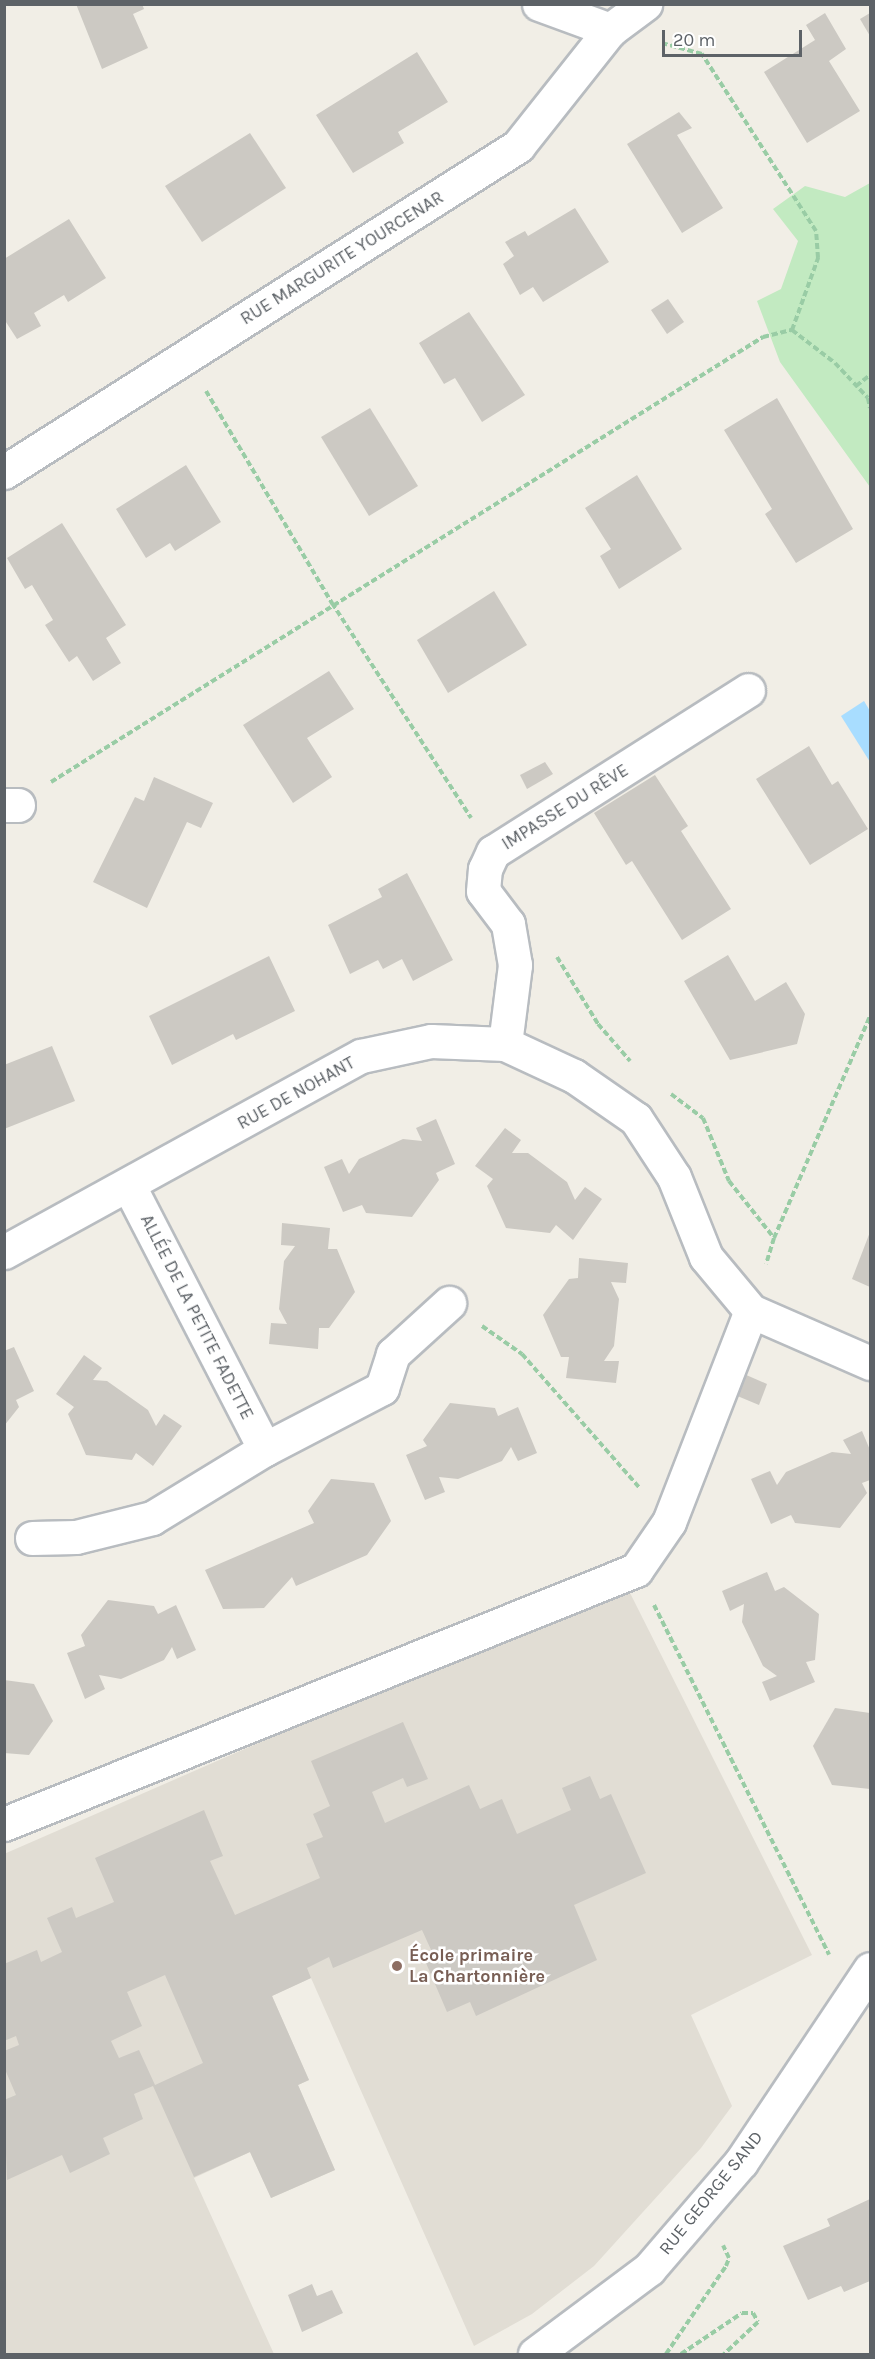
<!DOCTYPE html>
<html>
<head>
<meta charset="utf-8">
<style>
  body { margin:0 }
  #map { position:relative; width:875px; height:2359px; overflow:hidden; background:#f1eee6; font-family:Karla,sans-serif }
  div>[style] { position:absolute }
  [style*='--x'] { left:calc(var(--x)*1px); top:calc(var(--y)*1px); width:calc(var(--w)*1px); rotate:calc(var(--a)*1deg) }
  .education>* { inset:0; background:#e1ddd4 }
  .green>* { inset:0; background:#c2eac1 }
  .water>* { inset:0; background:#a8ddff }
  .building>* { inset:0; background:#ccc9c3 }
  .path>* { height:4px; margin-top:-2px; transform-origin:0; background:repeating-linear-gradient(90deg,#99cca5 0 6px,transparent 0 9px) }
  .roads { filter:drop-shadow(2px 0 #b8bcc0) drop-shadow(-2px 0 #b8bcc0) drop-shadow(0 2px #b8bcc0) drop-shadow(0 -2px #b8bcc0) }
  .minor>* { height:33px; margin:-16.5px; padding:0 16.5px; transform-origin:16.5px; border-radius:16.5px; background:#fff }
  .dots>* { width:16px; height:16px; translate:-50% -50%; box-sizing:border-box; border:3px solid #fff; border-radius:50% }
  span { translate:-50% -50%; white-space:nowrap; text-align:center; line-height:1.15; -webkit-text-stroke:5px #fff; paint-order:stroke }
  .street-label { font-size:18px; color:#5d6267 }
  .education-label { font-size:18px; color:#785e54; font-weight:700 }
  .left { translate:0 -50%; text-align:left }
  .frame { position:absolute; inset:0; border:6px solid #5d6267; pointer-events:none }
  .scale { position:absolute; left:662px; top:30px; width:140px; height:27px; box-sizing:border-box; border:3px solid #5d6267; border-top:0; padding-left:8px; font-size:18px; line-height:21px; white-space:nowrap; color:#5d6267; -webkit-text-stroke:4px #fff; paint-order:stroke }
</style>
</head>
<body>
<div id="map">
  <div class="education">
    <div style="clip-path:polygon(625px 1583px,812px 1955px,691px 2015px,732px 2106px,701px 2148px,594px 2266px,532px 2314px,474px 2346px,311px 1978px,272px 1996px,309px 2080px,298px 2085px,335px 2170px,271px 2198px,250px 2152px,194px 2178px,274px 2354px,5px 2354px,4px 1854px)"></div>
  </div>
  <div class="green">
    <div style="clip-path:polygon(870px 183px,870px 487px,780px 362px,757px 301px,781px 289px,798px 241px,773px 209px,805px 186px,845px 197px)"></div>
  </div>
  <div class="water">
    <div style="clip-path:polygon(864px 701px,870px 711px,870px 762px,841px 716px)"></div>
  </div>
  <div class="building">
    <div style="clip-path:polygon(76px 4px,142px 4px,144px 9px,133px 14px,148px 48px,102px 69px)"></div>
    <div style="clip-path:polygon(825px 13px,846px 49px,829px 61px,860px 111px,807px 143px,764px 72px,815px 40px,806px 25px)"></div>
    <div style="clip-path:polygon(870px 13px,870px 36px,860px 19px)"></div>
    <div style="clip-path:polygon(417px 52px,448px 102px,398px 132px,404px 143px,353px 173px,316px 115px)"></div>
    <div style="clip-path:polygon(679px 112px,692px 128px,677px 135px,723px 208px,682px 233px,627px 144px)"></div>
    <div style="clip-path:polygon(250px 133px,286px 188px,202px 242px,165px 186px)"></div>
    <div style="clip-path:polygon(575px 208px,609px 262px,543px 302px,533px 287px,520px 295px,503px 264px,514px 256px,505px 242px,525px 231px,528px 236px)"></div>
    <div style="clip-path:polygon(69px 219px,106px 278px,68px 302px,64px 295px,34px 313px,41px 326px,17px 339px,4px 319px,4px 259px)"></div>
    <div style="clip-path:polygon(668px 299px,684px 322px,667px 334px,651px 310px)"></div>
    <div style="clip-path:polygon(469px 312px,525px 395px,482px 422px,455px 378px,444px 384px,419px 343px)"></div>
    <div style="clip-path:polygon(777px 398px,853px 529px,796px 563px,765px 514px,772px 509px,724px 430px)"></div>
    <div style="clip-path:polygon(370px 408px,418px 486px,369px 516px,321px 437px)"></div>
    <div style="clip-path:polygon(186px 465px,221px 522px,175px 551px,170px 543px,146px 558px,116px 509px)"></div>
    <div style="clip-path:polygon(637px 475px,682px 549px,619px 589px,600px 556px,611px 549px,585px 508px)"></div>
    <div style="clip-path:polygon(62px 523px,126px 625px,106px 638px,121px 663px,93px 681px,77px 656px,69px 662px,45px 625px,53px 620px,32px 585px,25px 589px,7px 558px)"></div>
    <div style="clip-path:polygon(494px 591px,527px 645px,448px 693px,417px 640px)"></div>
    <div style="clip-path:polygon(329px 671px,354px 709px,307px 738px,332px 777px,293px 803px,243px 725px)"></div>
    <div style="clip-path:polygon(809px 746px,832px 785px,838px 781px,868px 829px,810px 865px,756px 779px)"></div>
    <div style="clip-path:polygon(545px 762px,553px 774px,527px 789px,520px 775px)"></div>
    <div style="clip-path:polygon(655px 775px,688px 826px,681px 831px,731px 909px,682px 940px,632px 861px,626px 865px,594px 813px)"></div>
    <div style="clip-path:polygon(154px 777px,213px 803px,201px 828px,187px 822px,147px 908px,93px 882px,135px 797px,144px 801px)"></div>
    <div style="clip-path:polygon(407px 873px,453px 960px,413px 981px,402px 959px,383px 969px,378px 960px,350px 974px,328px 925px,382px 897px,378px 889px)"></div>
    <div style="clip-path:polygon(728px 955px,755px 1001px,786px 982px,805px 1014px,797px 1044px,730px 1060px,684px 981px)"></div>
    <div style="clip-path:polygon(269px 956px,295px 1011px,236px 1040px,233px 1034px,172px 1065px,149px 1016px)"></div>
    <div style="clip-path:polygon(52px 1046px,75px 1101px,4px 1129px,4px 1065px)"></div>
    <div style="clip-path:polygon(436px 1119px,455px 1164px,436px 1173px,439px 1180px,412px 1217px,366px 1213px,362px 1205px,343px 1212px,324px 1167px,342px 1159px,349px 1174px,359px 1159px,403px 1139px,422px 1141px,416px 1128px)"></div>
    <div style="clip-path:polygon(505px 1128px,521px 1140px,512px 1153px,528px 1153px,567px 1182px,575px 1200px,585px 1187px,602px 1199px,573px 1240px,556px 1225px,550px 1233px,506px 1228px,487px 1186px,493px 1179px,475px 1166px)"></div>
    <div style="clip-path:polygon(282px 1223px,330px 1228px,328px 1249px,337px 1249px,355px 1292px,329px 1328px,319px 1328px,318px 1349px,269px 1344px,271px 1323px,287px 1324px,279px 1309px,284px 1261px,295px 1246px,281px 1245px)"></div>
    <div style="clip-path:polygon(870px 1232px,870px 1287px,852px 1279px)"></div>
    <div style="clip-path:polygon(579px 1258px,628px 1263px,626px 1283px,611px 1282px,619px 1299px,614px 1346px,604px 1361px,619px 1361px,616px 1383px,566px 1378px,569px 1357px,561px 1357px,543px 1315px,569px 1279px,578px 1278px)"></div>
    <div style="clip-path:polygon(14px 1347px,34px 1391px,16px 1400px,19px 1407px,4px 1426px,4px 1351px)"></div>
    <div style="clip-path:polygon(84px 1355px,102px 1368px,93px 1380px,107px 1381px,148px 1410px,156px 1426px,164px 1414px,182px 1426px,153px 1466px,136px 1453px,132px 1460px,86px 1455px,68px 1414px,74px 1407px,56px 1394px)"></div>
    <div style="clip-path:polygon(744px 1374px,767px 1384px,759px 1405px,735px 1395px)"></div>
    <div style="clip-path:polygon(450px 1403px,495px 1408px,498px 1416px,518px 1407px,537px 1453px,518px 1461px,511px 1447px,502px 1461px,458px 1479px,439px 1477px,445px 1492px,425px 1500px,406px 1455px,427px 1446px,423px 1440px)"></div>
    <div style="clip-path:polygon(862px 1431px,870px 1450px,870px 1480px,862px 1483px,867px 1493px,840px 1528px,795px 1523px,791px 1515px,771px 1524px,751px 1479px,770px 1471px,777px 1485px,786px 1472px,832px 1452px,851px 1454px,843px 1440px)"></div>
    <div style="clip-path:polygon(331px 1479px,374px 1483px,391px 1521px,367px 1555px,296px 1586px,292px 1577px,264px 1608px,223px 1609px,205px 1570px,314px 1523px,308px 1511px)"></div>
    <div style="clip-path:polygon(767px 1572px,775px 1591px,784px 1587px,819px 1614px,815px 1660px,806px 1662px,815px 1682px,770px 1701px,762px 1682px,777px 1676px,763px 1666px,742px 1622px,744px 1604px,730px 1611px,722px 1591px)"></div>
    <div style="clip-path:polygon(108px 1600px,154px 1606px,158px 1614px,176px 1605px,196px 1650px,177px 1659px,172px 1647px,164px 1660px,121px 1679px,99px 1675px,105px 1689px,85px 1699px,67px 1653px,85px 1646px,81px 1635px)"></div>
    <div style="clip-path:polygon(4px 1680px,34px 1684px,53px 1721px,29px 1755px,4px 1753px)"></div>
    <div style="clip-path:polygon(835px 1708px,870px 1713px,870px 1789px,832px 1785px,813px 1746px)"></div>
    <div style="clip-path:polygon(evenodd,403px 1722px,428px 1779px,407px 1787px,403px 1778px,372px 1792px,385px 1823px,469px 1785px,480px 1809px,502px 1799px,517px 1834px,571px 1810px,562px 1788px,590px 1776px,600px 1799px,611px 1794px,646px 1873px,574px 1905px,597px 1960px,476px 2016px,470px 2002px,447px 2012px,423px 1956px,432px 1952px,422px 1930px,333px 1968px,329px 1957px,307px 1968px,311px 1978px,272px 1996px,309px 2080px,298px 2085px,335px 2170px,271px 2198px,250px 2152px,194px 2177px,153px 2086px,134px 2094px,143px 2119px,103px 2138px,110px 2154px,70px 2173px,62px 2155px,7px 2180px,4px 2100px,16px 2095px,4px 2067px,4px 2051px,19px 2045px,16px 2036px,4px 2041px,4px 1964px,37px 1950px,41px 1962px,62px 1952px,47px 1918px,72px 1907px,76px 1918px,114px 1902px,95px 1858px,204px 1810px,223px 1856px,210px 1861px,235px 1915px,320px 1878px,306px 1844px,323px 1837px,313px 1814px,330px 1806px,311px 1761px,403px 1722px,165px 1975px,203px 2063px,155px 2085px,139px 2050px,119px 2058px,111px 2041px,142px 2026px,127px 1992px,165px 1975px)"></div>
    <div style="clip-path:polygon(870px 2199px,870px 2281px,844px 2292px,841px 2286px,808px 2300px,783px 2246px,830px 2226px,827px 2219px)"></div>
    <div style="clip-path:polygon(312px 2284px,317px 2296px,332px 2290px,343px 2313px,302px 2332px,288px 2295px)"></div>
  </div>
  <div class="path">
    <div style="--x:792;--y:330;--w:54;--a:37.5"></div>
    <div style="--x:835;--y:363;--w:48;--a:46.7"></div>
    <div style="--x:868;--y:398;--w:10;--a:79"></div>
    <div style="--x:856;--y:386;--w:18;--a:-38"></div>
    <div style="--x:206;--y:391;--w:247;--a:59.3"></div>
    <div style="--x:332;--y:603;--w:256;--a:57.1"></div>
    <div style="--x:51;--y:782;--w:840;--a:-32.01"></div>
    <div style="--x:763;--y:337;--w:30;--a:-14"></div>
    <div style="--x:792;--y:330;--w:77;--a:-70.1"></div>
    <div style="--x:818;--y:258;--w:27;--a:-94"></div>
    <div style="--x:816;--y:231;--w:211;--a:-122.8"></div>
    <div style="--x:702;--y:54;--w:41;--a:-164.6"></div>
    <div style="--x:557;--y:957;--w:79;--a:58.5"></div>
    <div style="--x:598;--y:1024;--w:49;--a:49.1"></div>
    <div style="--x:671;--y:1094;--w:40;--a:37"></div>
    <div style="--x:703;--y:1118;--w:68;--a:67.6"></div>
    <div style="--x:729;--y:1181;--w:73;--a:51.7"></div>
    <div style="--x:774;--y:1238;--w:27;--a:107"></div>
    <div style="--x:774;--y:1238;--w:242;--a:-66.6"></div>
    <div style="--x:482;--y:1326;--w:49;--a:35"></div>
    <div style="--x:522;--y:1354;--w:177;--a:48.7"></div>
    <div style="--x:654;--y:1605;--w:391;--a:63.4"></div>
    <div style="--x:666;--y:2354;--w:107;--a:-55.7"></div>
    <div style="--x:726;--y:2266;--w:9;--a:-69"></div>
    <div style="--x:729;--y:2258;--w:14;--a:-115"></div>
    <div style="--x:681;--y:2354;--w:73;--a:-33.9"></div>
    <div style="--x:742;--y:2313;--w:11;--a:0"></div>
    <div style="--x:753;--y:2313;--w:10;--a:61"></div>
    <div style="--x:758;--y:2322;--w:47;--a:136.7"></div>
  </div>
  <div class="roads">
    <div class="minor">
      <div style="--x:539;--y:4;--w:76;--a:20.1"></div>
      <div style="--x:4;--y:472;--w:609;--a:-32.38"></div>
      <div style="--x:518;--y:146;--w:148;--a:-51.6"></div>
      <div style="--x:610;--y:30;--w:44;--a:-36.6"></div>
      <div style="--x:4;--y:805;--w:14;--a:0"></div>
      <div style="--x:505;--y:1044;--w:80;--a:-82.8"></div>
      <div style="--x:515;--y:965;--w:42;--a:-99.7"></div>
      <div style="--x:508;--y:924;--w:41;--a:-127.1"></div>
      <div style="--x:483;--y:891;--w:22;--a:-85"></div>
      <div style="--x:485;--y:869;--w:19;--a:-65"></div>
      <div style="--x:493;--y:852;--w:302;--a:-32.4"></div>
      <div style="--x:129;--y:1186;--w:296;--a:62.7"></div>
      <div style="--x:4;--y:1252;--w:407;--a:-28.8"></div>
      <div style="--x:361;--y:1056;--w:72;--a:-12.1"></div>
      <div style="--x:431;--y:1041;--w:74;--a:2.3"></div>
      <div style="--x:505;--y:1044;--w:76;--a:24.9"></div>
      <div style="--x:574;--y:1076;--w:75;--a:34.7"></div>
      <div style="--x:636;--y:1119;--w:69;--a:56.8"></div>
      <div style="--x:674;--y:1177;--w:86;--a:68.2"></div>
      <div style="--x:706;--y:1257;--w:70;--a:50.2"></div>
      <div style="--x:751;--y:1311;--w:130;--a:23.6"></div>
      <div style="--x:32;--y:1538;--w:44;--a:-1.3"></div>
      <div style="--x:76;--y:1537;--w:78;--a:-14"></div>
      <div style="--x:152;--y:1518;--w:132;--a:-31.4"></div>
      <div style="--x:265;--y:1449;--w:132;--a:-27.5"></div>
      <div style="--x:382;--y:1388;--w:36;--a:-72"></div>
      <div style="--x:393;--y:1354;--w:76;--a:-42.3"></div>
      <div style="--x:4;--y:1824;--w:681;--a:-21.9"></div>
      <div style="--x:636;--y:1570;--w:58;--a:-55.5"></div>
      <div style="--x:669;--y:1522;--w:226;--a:-68.8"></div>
      <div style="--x:535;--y:2354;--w:142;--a:-36.7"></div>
      <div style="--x:649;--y:2269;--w:141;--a:-49.3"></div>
      <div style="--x:741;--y:2162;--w:232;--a:-56.2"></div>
    </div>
  </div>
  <div class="dots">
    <div style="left:397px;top:1966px;background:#8d6e63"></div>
  </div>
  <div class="street-label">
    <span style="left:342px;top:258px;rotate:-32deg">RUE MARGURITE YOURCENAR</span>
    <span style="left:565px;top:807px;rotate:-32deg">IMPASSE DU RÊVE</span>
    <span style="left:296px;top:1093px;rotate:-29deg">RUE DE NOHANT</span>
    <span style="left:197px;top:1317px;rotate:63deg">ALLÉE DE LA PETITE FADETTE</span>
    <span style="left:711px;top:2193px;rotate:-51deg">RUE GEORGE SAND</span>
  </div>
  <div class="education-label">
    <span class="left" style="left:409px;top:1966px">École primaire<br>La Chartonnière</span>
  </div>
  <div class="frame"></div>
  <div class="scale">20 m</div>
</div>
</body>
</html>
